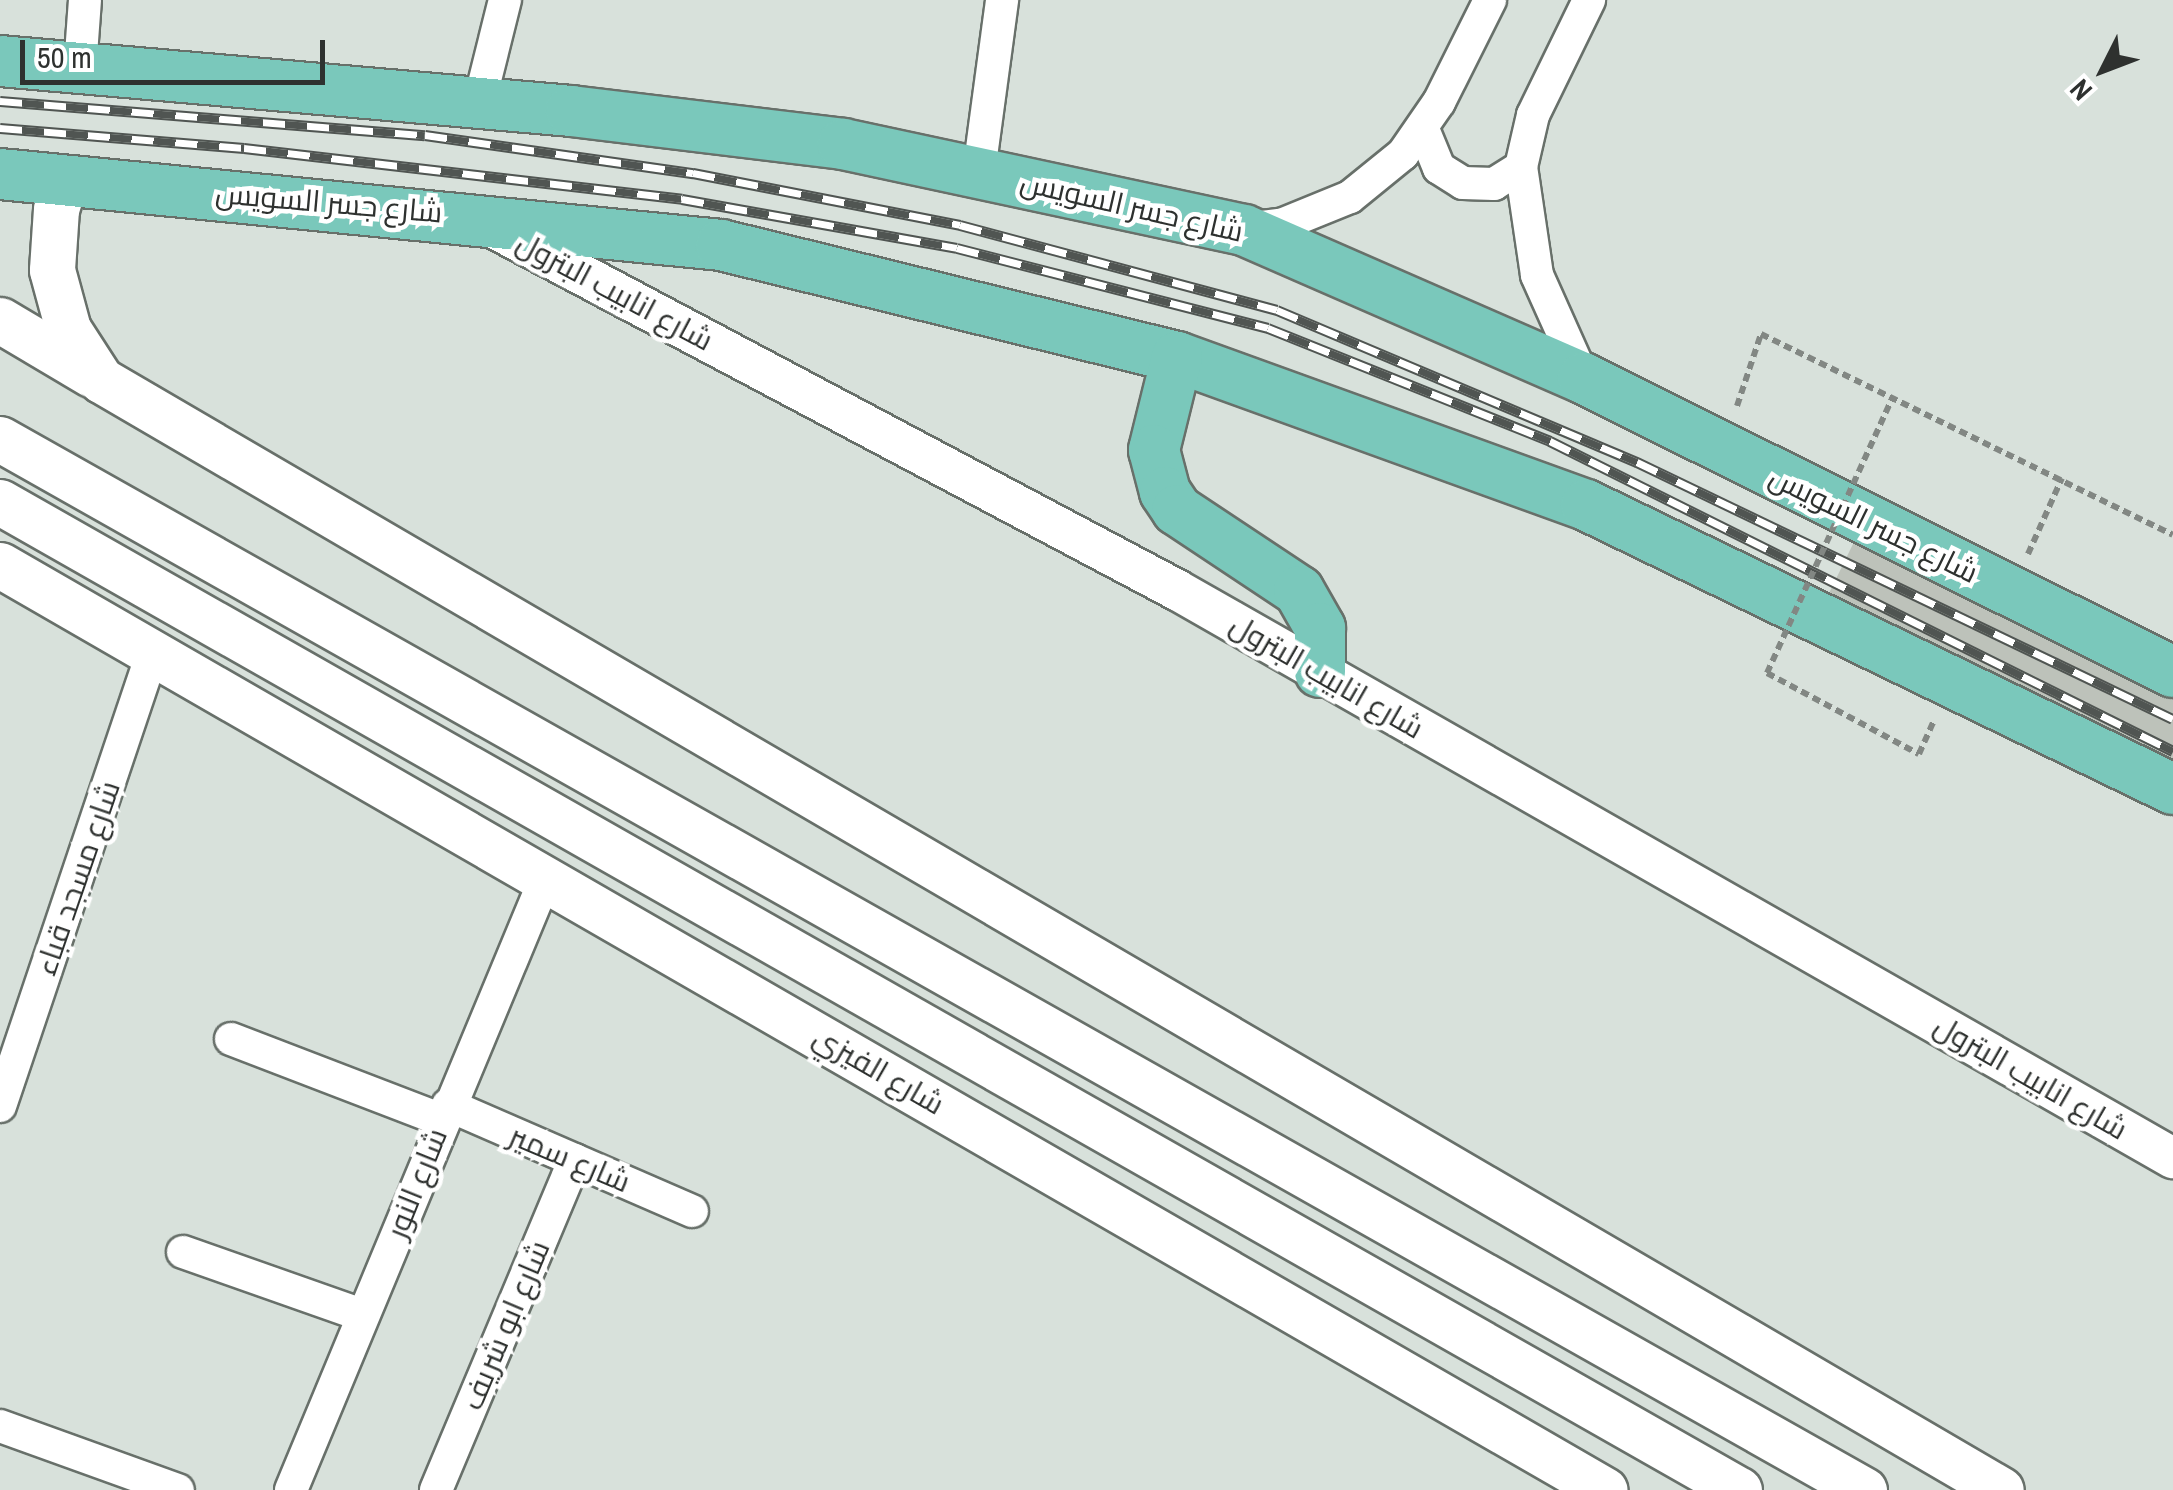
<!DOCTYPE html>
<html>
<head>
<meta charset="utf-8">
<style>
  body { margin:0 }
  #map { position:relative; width:2173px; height:1490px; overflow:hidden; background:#d8e1db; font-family:"Archivo Narrow",Cairo,sans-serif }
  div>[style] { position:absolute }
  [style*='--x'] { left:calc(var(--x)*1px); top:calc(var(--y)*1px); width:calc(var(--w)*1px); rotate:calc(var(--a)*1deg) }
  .building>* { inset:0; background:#bdc2ba }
  .path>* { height:6px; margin-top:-3px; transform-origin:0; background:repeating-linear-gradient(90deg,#828783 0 8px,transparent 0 13px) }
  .roads { filter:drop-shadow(2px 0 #68706a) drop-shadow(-2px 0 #68706a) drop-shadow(0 2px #68706a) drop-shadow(0 -2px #68706a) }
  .minor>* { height:32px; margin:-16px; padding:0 16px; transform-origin:16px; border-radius:16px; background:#fff }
  .tertiary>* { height:40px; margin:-20px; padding:0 20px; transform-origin:20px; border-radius:20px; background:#fff }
  .secondary>* { height:45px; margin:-22.5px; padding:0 22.5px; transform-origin:22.5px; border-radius:22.5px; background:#fff }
  .primary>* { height:50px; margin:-25px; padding:0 25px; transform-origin:25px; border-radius:25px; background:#7ac8bb }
  .rail>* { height:11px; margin-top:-5.5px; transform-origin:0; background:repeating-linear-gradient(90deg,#fff 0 22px,#505552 0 44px); box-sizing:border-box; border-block:2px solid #505552 }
  .path-bridge>* { height:6px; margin-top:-3px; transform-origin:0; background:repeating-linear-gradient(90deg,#828783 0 8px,transparent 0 13px) }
  span { translate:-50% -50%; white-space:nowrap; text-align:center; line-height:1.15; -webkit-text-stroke:9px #fff; paint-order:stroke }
  .street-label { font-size:30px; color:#2e312f }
  .north { position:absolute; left:2053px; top:20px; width:100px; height:100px; -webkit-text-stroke:8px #fff; paint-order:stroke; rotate:228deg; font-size:28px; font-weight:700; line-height:40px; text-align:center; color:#2e312f }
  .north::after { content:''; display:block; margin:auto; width:35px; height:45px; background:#2e312f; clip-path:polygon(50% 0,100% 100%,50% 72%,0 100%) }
  .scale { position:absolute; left:20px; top:40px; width:305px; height:45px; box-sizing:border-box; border:5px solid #2e312f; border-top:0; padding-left:12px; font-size:30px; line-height:35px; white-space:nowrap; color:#2e312f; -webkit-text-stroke:8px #fff; paint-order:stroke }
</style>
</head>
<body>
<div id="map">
  <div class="building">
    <div style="clip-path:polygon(1873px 503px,2173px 652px,2173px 801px,1814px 624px)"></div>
  </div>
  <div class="path">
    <div style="--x:1737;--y:406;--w:76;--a:-71.6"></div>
    <div style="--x:1761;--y:334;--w:458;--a:26"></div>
    <div style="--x:2028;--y:554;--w:83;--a:-65.9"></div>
    <div style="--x:1767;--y:673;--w:172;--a:28.1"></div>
    <div style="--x:1919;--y:754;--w:37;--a:-66"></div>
  </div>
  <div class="roads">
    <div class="minor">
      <div style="--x:80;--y:68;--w:68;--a:-85.8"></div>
      <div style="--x:479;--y:104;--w:107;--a:-76"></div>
      <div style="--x:1423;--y:129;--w:42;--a:67.7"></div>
      <div style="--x:1439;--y:168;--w:28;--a:32"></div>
      <div style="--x:1463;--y:183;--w:31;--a:2"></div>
      <div style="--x:1494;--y:184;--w:32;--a:-32"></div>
      <div style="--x:979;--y:171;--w:173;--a:-82.3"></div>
      <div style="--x:1246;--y:229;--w:35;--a:-7"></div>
      <div style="--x:1281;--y:225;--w:74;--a:-22.1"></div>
      <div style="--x:1350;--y:197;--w:68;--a:-39.1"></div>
      <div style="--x:1403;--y:154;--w:63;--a:-55.3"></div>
      <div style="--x:1439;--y:102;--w:114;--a:-63.4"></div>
      <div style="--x:1583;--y:378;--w:113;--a:-114.1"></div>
      <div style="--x:1537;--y:275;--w:109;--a:-98.4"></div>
      <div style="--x:1521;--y:167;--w:53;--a:-77"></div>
      <div style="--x:1533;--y:115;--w:128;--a:-64"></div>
      <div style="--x:231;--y:1039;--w:226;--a:21"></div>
      <div style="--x:448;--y:1105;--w:266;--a:23.5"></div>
      <div style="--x:0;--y:1106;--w:480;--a:-71.4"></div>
      <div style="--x:183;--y:1252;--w:190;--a:19.4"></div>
      <div style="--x:0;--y:1426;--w:189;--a:19.8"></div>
      <div style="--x:291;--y:1490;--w:664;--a:-67.41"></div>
      <div style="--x:436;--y:1490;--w:358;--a:-67.2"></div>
    </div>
    <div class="tertiary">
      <div style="--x:496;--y:229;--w:771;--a:27.93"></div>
      <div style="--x:1177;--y:590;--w:1147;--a:29.7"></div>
    </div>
    <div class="secondary">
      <div style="--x:65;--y:180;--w:30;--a:107"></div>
      <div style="--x:56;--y:209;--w:61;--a:93.8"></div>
      <div style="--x:52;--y:270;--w:61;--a:74.8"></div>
      <div style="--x:68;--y:329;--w:61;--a:57.1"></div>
      <div style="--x:101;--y:380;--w:2200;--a:30.29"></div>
      <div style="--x:0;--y:320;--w:106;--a:30.7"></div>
      <div style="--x:0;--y:439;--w:2140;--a:29.42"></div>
      <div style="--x:0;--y:502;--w:2000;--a:29.6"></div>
      <div style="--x:0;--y:565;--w:1852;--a:29.96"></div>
    </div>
    <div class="primary">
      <div style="--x:0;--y:61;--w:573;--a:5"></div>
      <div style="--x:571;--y:111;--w:274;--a:6.9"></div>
      <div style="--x:843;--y:144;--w:410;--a:12.1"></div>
      <div style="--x:1244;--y:230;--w:370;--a:23.6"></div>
      <div style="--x:1583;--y:378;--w:659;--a:26.49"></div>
      <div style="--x:0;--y:174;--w:724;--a:5.62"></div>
      <div style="--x:721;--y:245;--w:470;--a:13.8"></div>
      <div style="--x:1177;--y:357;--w:435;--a:19.9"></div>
      <div style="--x:1586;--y:505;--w:652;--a:25.82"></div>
      <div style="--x:1177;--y:357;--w:96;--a:103.9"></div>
      <div style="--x:1154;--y:450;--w:43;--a:75.3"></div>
      <div style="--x:1165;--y:492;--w:22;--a:56"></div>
      <div style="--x:1177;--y:510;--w:146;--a:33.6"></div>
      <div style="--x:1299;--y:591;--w:43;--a:60.4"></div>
      <div style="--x:1320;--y:628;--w:44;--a:90"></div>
    </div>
  </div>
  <div class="rail">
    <div style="--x:0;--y:101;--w:426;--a:4.6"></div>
    <div style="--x:425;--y:135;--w:271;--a:8.1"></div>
    <div style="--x:693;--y:173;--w:272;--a:11"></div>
    <div style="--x:960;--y:225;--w:328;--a:15"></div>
    <div style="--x:1277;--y:310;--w:391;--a:22.9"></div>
    <div style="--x:1637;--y:462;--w:594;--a:25.62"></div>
    <div style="--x:0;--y:128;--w:245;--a:4.7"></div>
    <div style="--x:244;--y:148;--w:441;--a:6.6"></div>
    <div style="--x:682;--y:199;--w:279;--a:10.1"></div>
    <div style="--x:957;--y:248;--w:321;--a:14.4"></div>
    <div style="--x:1268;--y:328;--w:304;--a:21.8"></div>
    <div style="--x:1550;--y:441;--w:696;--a:26.45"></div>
  </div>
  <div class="path-bridge">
    <div style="--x:1767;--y:673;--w:303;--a:-65.5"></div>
  </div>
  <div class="street-label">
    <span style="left:329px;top:202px;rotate:5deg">شارع جسر السويس</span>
    <span style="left:1132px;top:206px;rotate:13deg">شارع جسر السويس</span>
    <span style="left:615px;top:291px;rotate:28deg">شارع انابيب البترول</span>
    <span style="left:1874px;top:524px;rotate:26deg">شارع جسر السويس</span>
    <span style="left:1327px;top:676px;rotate:30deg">شارع انابيب البترول</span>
    <span style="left:77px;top:878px;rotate:-71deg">شارع مسجد قباء</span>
    <span style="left:879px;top:1070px;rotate:30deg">شارع الفيزي</span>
    <span style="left:2031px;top:1077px;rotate:30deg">شارع انابيب البترول</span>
    <span style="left:570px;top:1158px;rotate:23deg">شارع سمير</span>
    <span style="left:416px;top:1183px;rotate:-68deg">شارع النور</span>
    <span style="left:505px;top:1325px;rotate:-67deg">شارع ابو شريف</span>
  </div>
  <div class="north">N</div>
  <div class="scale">50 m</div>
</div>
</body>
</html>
